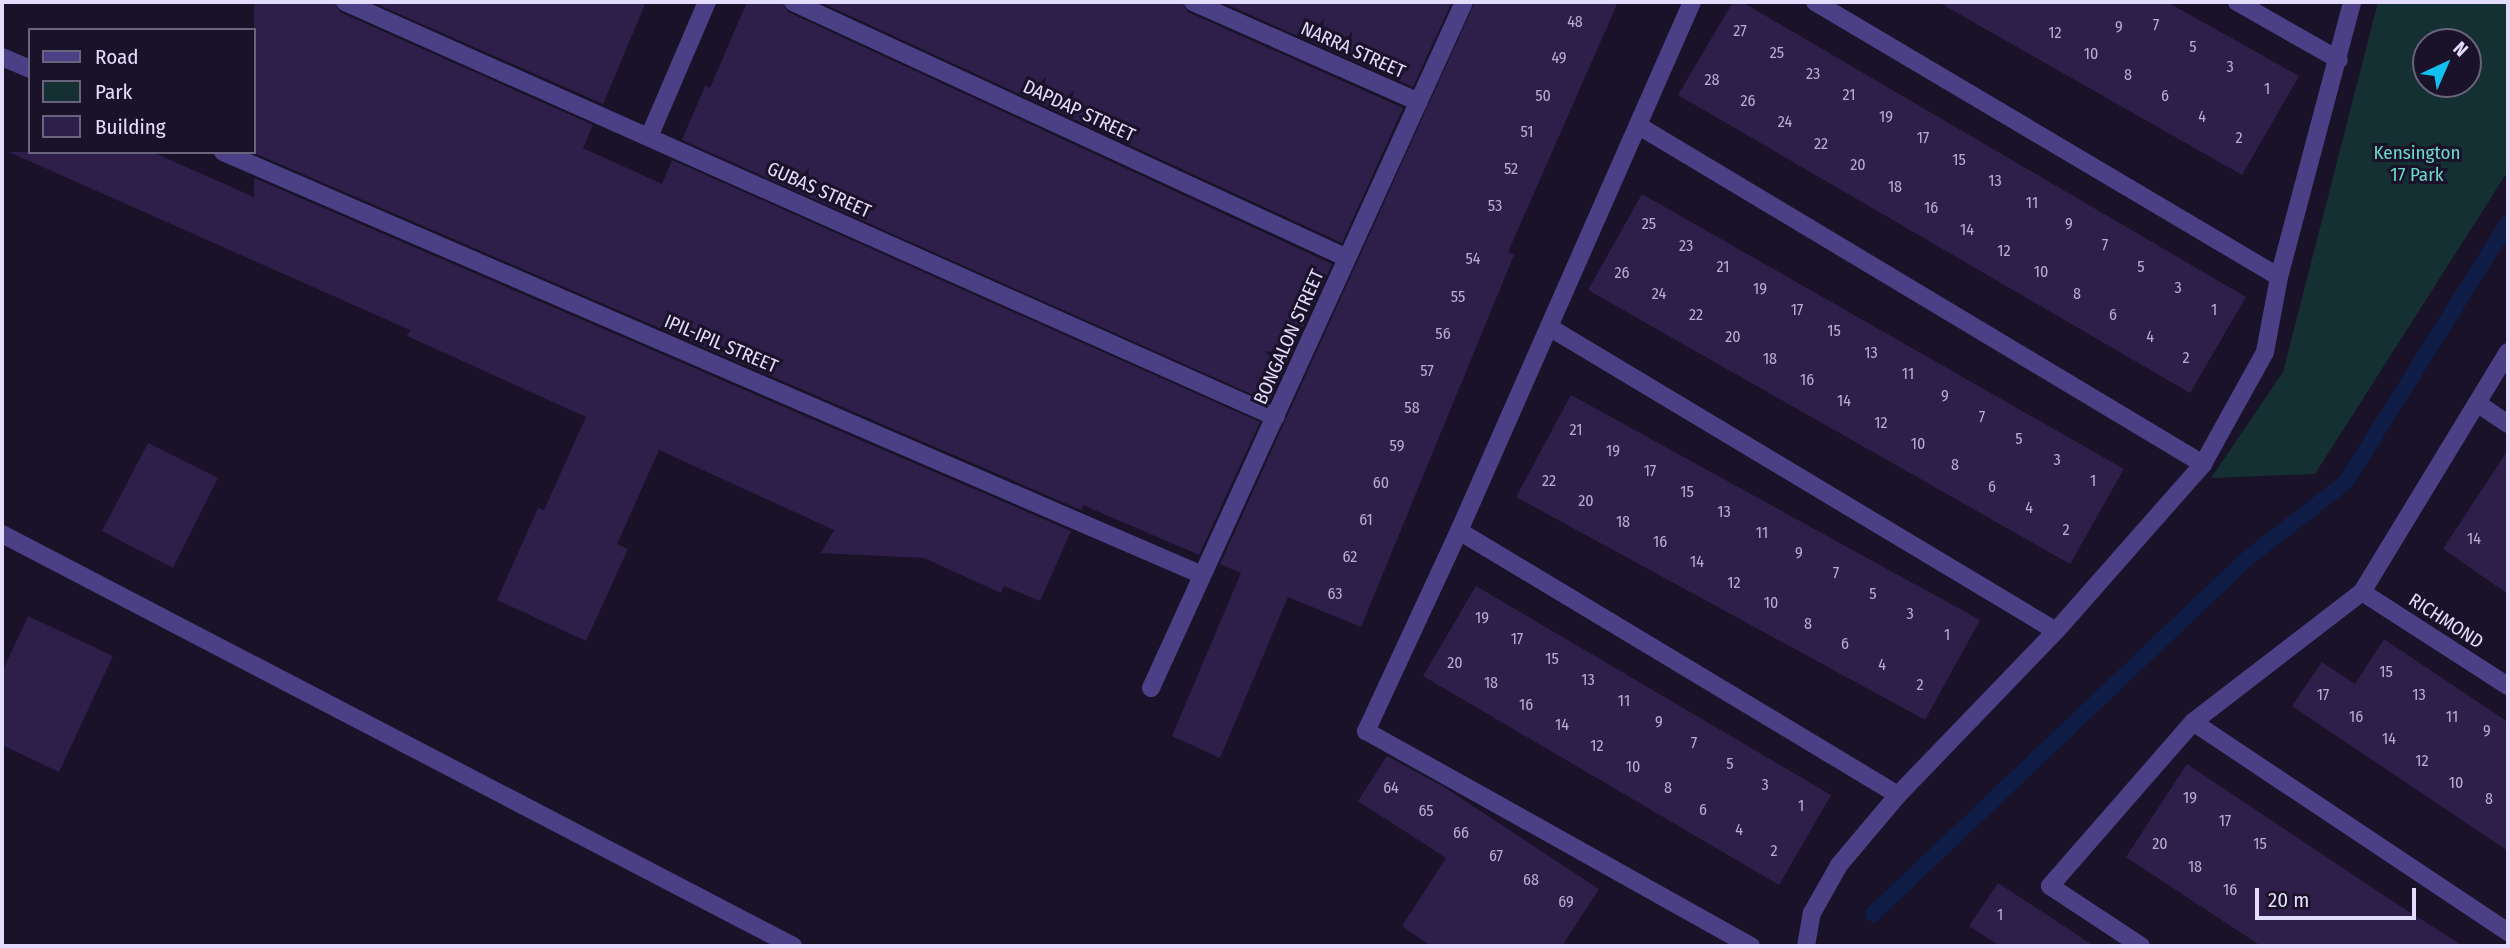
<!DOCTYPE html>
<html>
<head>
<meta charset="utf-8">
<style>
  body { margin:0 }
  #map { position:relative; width:2510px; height:948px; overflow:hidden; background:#191229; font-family:"Fira Sans Condensed",sans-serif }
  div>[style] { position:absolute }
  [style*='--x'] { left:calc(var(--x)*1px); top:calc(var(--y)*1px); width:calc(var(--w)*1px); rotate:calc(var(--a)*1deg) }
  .green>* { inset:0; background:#153033 }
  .stream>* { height:16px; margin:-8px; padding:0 8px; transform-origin:8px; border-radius:8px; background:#0e1c46 }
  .building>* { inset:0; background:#2d1f49 }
  .street>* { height:18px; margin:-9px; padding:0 9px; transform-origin:9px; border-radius:9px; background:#4b4085 }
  span { translate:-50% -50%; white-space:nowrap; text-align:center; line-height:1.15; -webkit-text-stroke:6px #191229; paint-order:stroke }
  .number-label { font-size:16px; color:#b6add0 }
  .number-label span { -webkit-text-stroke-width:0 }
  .street-label { font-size:19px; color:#e4dcfd }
  .park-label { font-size:19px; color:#6bdacc }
  .frame { position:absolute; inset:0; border:4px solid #e4dcfd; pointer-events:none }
  .legend { position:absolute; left:28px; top:28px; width:228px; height:126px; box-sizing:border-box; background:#191229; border:2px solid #6a637e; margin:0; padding:9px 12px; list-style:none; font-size:21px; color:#e4dcfd }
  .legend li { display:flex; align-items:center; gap:14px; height:35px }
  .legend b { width:35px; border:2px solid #6a637e }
  .north { position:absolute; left:2412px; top:28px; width:70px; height:70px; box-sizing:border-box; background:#191229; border:2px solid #6a637e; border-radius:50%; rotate:44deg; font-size:19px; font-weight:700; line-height:28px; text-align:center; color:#e4dcfd }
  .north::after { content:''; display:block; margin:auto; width:24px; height:32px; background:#13c0f2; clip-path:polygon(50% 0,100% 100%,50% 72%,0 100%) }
  .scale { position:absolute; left:2255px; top:888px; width:161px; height:32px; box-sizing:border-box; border:4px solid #e4dcfd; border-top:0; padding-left:9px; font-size:21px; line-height:24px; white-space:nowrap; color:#e4dcfd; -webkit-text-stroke:5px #191229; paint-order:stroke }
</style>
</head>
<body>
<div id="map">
  <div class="green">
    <div style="clip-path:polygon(evenodd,2378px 2px,2508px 2px,2508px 171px,2315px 474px,2211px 478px,2283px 372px,2378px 2px,2426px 42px,2468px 42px,2468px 84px,2426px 84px,2426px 42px)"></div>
  </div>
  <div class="stream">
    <div style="--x:1873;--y:914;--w:518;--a:-43.52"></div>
    <div style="--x:2249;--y:557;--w:123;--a:-37.7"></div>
    <div style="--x:2346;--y:482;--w:305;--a:-58"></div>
  </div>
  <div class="building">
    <div style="clip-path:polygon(254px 2px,334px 2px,340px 12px,593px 125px,583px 148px,662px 184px,672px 160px,1260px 422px,1199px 555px,1083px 505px,1081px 510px,254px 153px)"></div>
    <div style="clip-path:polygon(372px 2px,646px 2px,603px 104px)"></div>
    <div style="clip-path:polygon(747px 2px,782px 2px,788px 12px,1332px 264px,1269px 402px,682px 140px,705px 86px,710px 88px)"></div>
    <div style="clip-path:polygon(820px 2px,1182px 2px,1188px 12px,1403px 108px,1342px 243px)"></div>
    <div style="clip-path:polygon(1221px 2px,1452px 2px,1413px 87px)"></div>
    <div style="clip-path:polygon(1475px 2px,1618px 2px,1508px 252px,1514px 255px,1361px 627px,1288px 597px,1220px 758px,1172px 736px,1241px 573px,1220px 564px)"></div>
    <div style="clip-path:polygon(1733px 2px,1742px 2px,2246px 297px,2190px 393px,1678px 95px)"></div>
    <div style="clip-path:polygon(1938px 2px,2167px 2px,2299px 76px,2242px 175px)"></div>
    <div style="clip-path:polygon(9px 152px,152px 152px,254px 197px,254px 178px,1071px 531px,1040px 601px,1004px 586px,1001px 593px,924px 558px,821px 553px,834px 530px,659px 450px,617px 544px,628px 549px,586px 641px,497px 600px,538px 508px,544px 510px,586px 417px,407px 336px,410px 330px)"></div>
    <div style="clip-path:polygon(1642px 194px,2124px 469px,2070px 564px,1588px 290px)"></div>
    <div style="clip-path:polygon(1571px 395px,1980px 620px,1925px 720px,1516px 497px)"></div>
    <div style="clip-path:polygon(148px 443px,218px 478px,173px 568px,102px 531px)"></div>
    <div style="clip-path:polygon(2508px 450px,2508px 594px,2443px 549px)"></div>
    <div style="clip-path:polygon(1476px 586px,1831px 795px,1779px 885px,1423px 676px)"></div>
    <div style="clip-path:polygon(28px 616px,113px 656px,59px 772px,2px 745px,2px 672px)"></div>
    <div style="clip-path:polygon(2384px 639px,2508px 722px,2508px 851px,2292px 706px,2322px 662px,2355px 684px)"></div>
    <div style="clip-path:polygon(1387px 756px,1444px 787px,1599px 889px,1562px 946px,1431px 946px,1402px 926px,1446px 858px,1358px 801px)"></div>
    <div style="clip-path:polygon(2187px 764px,2397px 904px,2463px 946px,2261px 946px,2126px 857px)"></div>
    <div style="clip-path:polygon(1998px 883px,2032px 905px,2094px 946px,2000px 946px,1969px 926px)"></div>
  </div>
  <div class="street">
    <div style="--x:345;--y:2;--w:1019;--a:24.03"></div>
    <div style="--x:793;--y:2;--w:610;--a:24.8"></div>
    <div style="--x:1193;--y:2;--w:247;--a:23.9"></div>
    <div style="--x:1692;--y:2;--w:578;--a:113.77"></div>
    <div style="--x:1459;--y:531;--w:221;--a:114.9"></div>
    <div style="--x:1366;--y:731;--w:441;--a:29.2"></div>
    <div style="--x:1815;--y:2;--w:539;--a:30.65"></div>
    <div style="--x:2237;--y:2;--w:117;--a:29.6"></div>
    <div style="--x:2;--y:57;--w:30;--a:23"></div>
    <div style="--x:1639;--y:126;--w:658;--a:30.93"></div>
    <div style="--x:649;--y:137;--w:147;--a:-66.8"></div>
    <div style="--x:223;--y:152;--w:1066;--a:23.37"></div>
    <div style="--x:1549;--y:327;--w:591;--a:30.95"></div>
    <div style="--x:2477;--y:403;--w:37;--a:34"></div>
    <div style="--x:1459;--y:531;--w:512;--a:31.02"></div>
    <div style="--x:2;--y:534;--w:892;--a:27.51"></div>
    <div style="--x:2362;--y:592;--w:174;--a:32.8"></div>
    <div style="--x:1151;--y:688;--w:754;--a:-65.47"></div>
    <div style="--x:2193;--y:722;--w:379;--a:33.7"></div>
    <div style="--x:1806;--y:946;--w:34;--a:-80"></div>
    <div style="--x:1812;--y:913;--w:55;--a:-60.6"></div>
    <div style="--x:1839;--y:865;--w:92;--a:-49.9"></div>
    <div style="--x:1898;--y:795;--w:228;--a:-46.1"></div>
    <div style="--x:2056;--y:631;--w:222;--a:-48.6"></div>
    <div style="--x:2203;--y:464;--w:128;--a:-61"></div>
    <div style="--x:2265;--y:352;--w:76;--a:-79.4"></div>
    <div style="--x:2279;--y:277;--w:285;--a:-75.1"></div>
    <div style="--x:2141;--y:946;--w:109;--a:-146.6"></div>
    <div style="--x:2050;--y:886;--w:218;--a:-48.9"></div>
    <div style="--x:2193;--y:722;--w:213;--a:-37.6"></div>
    <div style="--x:2362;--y:592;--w:281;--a:-58.7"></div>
  </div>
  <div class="number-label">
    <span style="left:1575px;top:22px">48</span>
    <span style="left:2156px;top:25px">7</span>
    <span style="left:2119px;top:27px">9</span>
    <span style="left:1740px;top:31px">27</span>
    <span style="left:2055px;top:33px">12</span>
    <span style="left:2193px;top:47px">5</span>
    <span style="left:1777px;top:53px">25</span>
    <span style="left:2091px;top:54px">10</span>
    <span style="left:1559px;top:58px">49</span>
    <span style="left:2230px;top:67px">3</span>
    <span style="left:1813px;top:74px">23</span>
    <span style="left:2128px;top:75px">8</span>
    <span style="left:1712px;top:80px">28</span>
    <span style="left:2267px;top:89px">1</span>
    <span style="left:1849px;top:95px">21</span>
    <span style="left:1543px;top:96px">50</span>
    <span style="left:2165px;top:96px">6</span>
    <span style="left:1748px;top:101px">26</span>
    <span style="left:1886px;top:117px">19</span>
    <span style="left:2202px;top:117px">4</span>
    <span style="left:1785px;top:122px">24</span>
    <span style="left:1527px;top:132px">51</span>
    <span style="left:1923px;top:138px">17</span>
    <span style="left:2239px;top:138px">2</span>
    <span style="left:1821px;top:144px">22</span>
    <span style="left:1959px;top:160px">15</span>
    <span style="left:1858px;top:165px">20</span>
    <span style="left:1511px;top:169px">52</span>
    <span style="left:1995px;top:181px">13</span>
    <span style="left:1895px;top:187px">18</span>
    <span style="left:2032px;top:203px">11</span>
    <span style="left:1495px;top:206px">53</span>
    <span style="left:1931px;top:208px">16</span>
    <span style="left:1649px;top:224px">25</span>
    <span style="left:2069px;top:224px">9</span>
    <span style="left:1967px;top:230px">14</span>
    <span style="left:2105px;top:245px">7</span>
    <span style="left:1686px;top:246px">23</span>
    <span style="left:2004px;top:251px">12</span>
    <span style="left:1473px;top:259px">54</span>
    <span style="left:1723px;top:267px">21</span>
    <span style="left:2141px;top:267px">5</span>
    <span style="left:2041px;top:272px">10</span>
    <span style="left:1622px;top:273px">26</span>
    <span style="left:2178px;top:288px">3</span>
    <span style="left:1760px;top:289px">19</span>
    <span style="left:1659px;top:294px">24</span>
    <span style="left:2077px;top:294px">8</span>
    <span style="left:1458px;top:297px">55</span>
    <span style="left:1797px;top:310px">17</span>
    <span style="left:2214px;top:310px">1</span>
    <span style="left:1696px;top:315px">22</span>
    <span style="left:2113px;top:315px">6</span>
    <span style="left:1834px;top:331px">15</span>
    <span style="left:1443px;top:334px">56</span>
    <span style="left:1733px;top:337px">20</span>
    <span style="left:2150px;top:337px">4</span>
    <span style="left:1871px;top:353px">13</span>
    <span style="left:2186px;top:358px">2</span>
    <span style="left:1770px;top:359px">18</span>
    <span style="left:1427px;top:371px">57</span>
    <span style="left:1908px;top:374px">11</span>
    <span style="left:1807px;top:380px">16</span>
    <span style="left:1945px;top:396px">9</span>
    <span style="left:1844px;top:401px">14</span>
    <span style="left:1412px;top:408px">58</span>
    <span style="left:1982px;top:417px">7</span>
    <span style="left:1881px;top:423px">12</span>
    <span style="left:1576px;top:430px">21</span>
    <span style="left:2019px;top:439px">5</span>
    <span style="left:1918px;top:444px">10</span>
    <span style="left:1397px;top:446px">59</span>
    <span style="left:1613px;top:451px">19</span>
    <span style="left:2057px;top:460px">3</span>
    <span style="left:1955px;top:465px">8</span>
    <span style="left:1650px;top:471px">17</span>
    <span style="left:1549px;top:481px">22</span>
    <span style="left:2093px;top:481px">1</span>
    <span style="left:1381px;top:483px">60</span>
    <span style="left:1992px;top:487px">6</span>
    <span style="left:1687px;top:492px">15</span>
    <span style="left:1586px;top:501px">20</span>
    <span style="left:2029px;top:508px">4</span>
    <span style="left:1724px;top:512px">13</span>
    <span style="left:1366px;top:520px">61</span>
    <span style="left:1623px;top:522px">18</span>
    <span style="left:2066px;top:530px">2</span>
    <span style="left:1762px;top:533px">11</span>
    <span style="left:2474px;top:539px">14</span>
    <span style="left:1660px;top:542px">16</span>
    <span style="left:1799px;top:553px">9</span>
    <span style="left:1350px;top:557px">62</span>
    <span style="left:1697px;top:562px">14</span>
    <span style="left:1836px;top:573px">7</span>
    <span style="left:1734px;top:583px">12</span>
    <span style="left:1335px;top:594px">63</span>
    <span style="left:1873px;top:594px">5</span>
    <span style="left:1771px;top:603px">10</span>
    <span style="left:1910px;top:614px">3</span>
    <span style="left:1482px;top:618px">19</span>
    <span style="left:1808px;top:624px">8</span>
    <span style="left:1947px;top:635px">1</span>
    <span style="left:1517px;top:639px">17</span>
    <span style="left:1845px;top:644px">6</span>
    <span style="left:1552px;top:659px">15</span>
    <span style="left:1455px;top:663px">20</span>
    <span style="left:1882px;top:665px">4</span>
    <span style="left:2386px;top:672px">15</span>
    <span style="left:1588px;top:680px">13</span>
    <span style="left:1491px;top:683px">18</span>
    <span style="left:1920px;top:685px">2</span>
    <span style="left:2323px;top:695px">17</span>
    <span style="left:2419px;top:695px">13</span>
    <span style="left:1624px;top:701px">11</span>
    <span style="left:1526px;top:705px">16</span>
    <span style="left:2356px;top:717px">16</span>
    <span style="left:2452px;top:717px">11</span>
    <span style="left:1659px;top:722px">9</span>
    <span style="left:1562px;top:725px">14</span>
    <span style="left:2487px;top:731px">9</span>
    <span style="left:2389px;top:739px">14</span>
    <span style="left:1694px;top:743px">7</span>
    <span style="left:1597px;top:746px">12</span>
    <span style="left:2422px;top:761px">12</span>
    <span style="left:1730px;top:764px">5</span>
    <span style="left:1633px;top:767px">10</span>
    <span style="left:2456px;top:783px">10</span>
    <span style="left:1765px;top:785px">3</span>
    <span style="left:1391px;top:788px">64</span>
    <span style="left:1668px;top:788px">8</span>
    <span style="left:2190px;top:798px">19</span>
    <span style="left:2489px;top:799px">8</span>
    <span style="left:1801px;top:806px">1</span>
    <span style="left:1703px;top:810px">6</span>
    <span style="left:1426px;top:811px">65</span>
    <span style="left:2225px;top:821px">17</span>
    <span style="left:1739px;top:830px">4</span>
    <span style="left:1461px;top:833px">66</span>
    <span style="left:2160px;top:844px">20</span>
    <span style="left:2260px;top:844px">15</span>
    <span style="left:1774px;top:851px">2</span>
    <span style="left:1496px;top:856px">67</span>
    <span style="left:2195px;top:867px">18</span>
    <span style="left:1531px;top:880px">68</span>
    <span style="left:2230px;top:890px">16</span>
    <span style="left:1566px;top:902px">69</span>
    <span style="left:2000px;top:915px">1</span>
  </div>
  <div class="street-label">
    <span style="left:1353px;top:50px;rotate:24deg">NARRA STREET</span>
    <span style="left:1079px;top:111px;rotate:25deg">DAPDAP STREET</span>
    <span style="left:819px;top:190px;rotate:24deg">GUBAS STREET</span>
    <span style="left:1289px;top:337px;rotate:-66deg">BONGALON STREET</span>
    <span style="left:721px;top:344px;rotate:23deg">IPIL-IPIL STREET</span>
    <span style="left:2446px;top:621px;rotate:33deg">RICHMOND</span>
  </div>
  <div class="park-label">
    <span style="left:2417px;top:164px">Kensington<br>17 Park</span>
  </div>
  <div class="frame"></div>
  <ul class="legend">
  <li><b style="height:9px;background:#4b4085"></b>Road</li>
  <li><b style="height:19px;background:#153033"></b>Park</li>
  <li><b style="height:19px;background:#2d1f49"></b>Building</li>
  </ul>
  <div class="north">N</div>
  <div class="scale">20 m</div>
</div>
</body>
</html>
